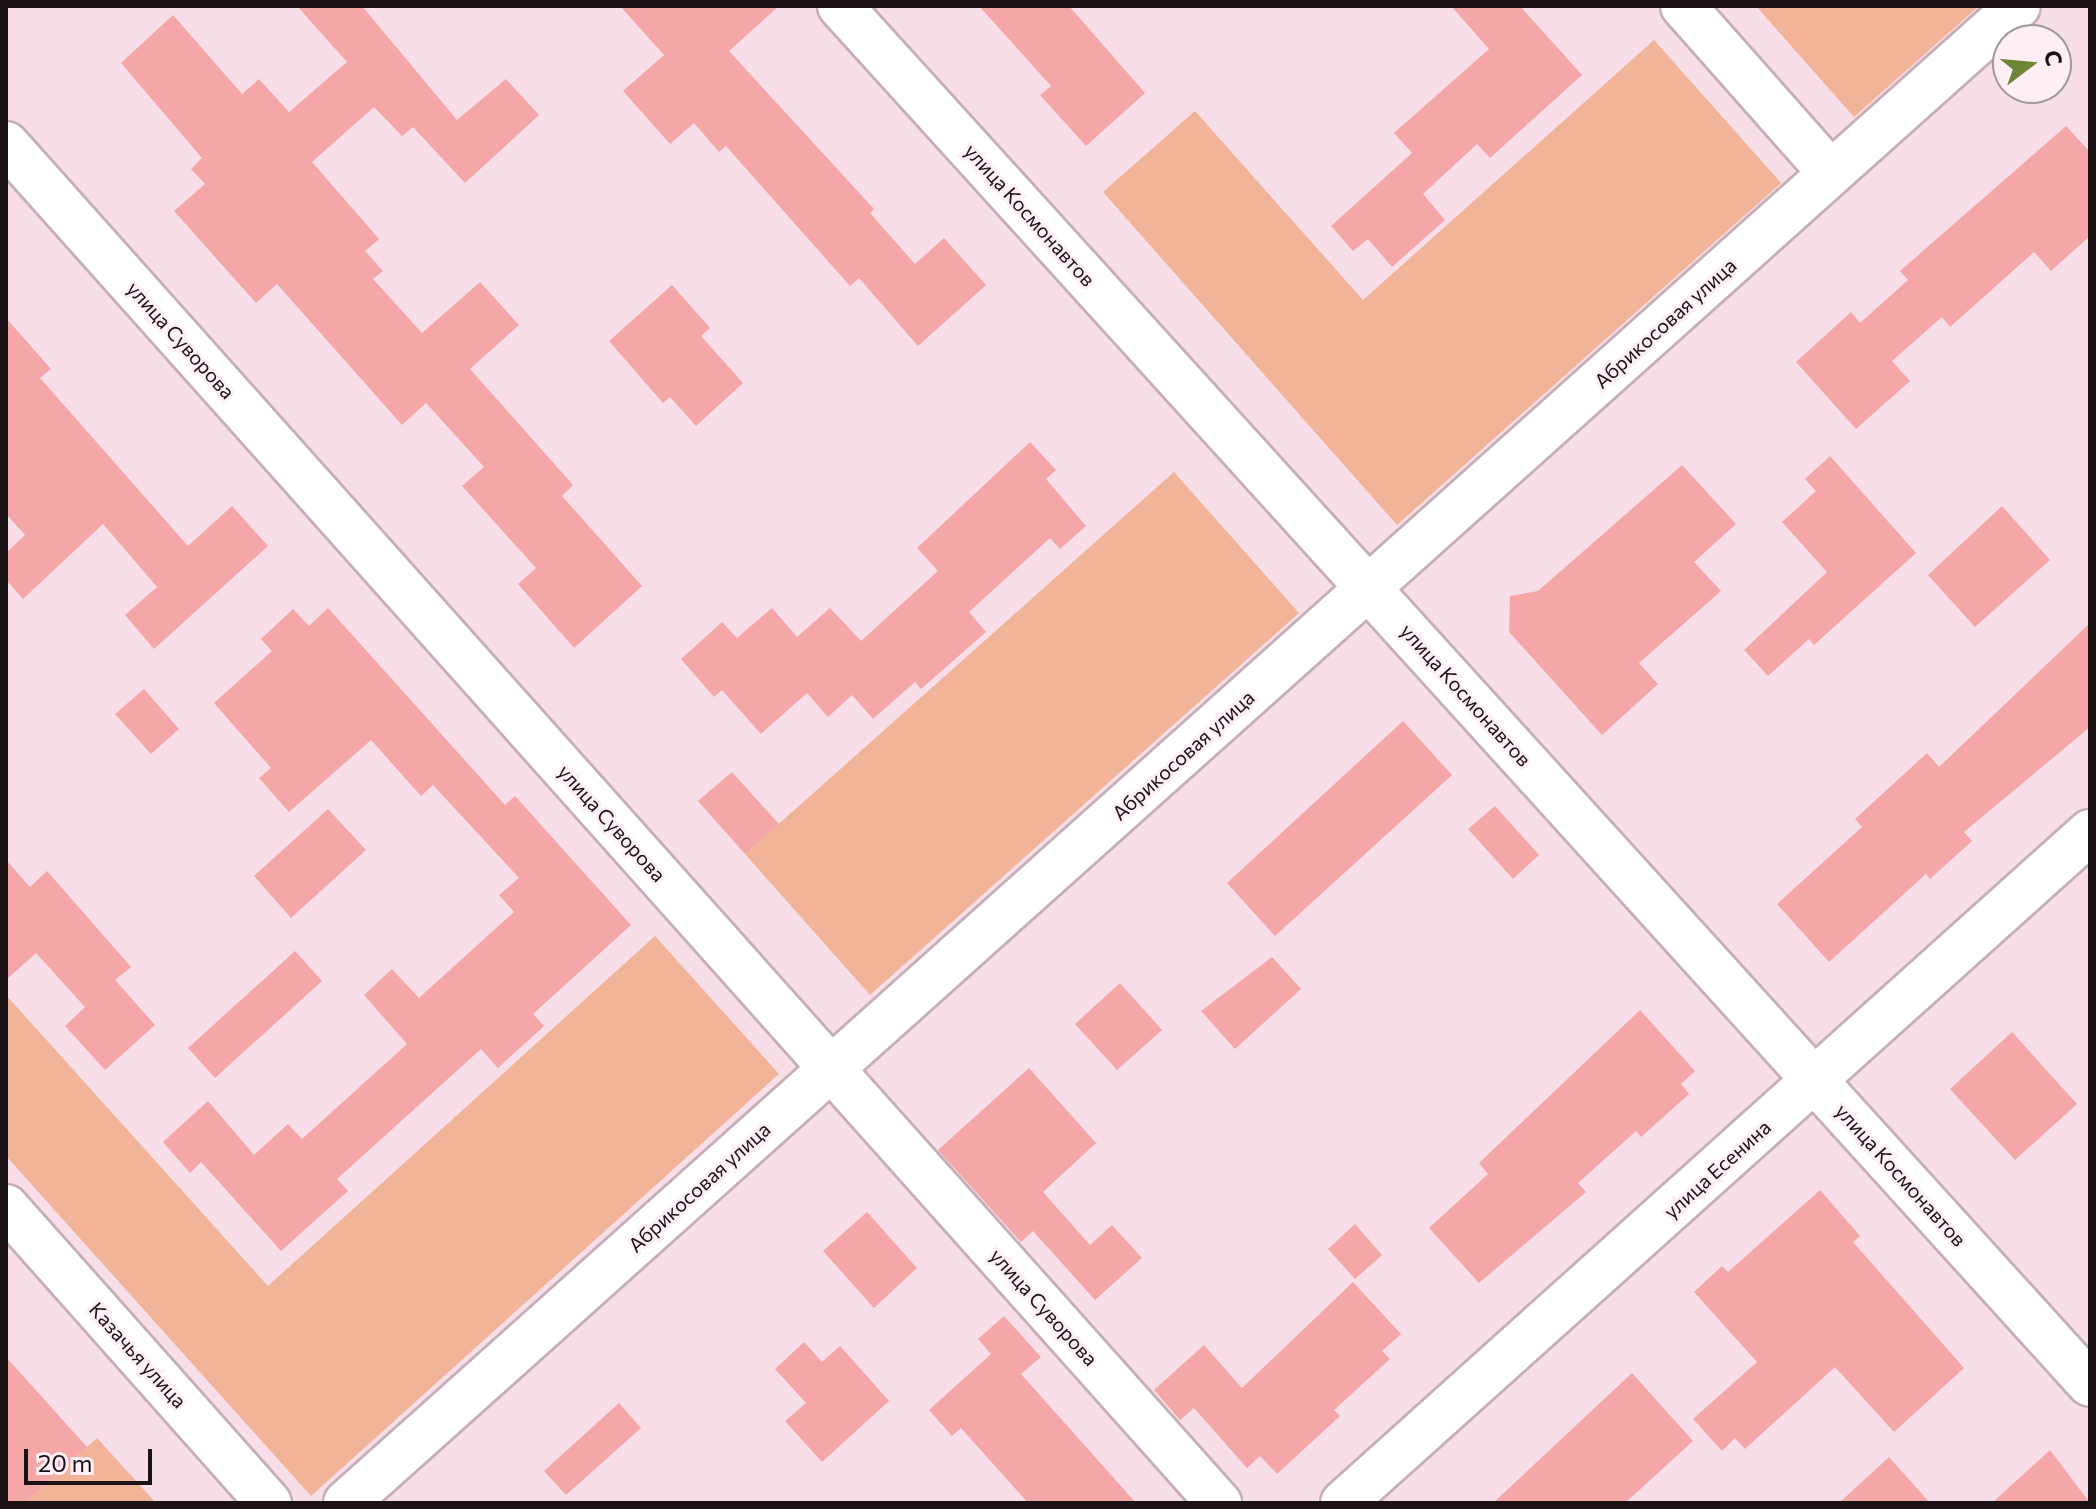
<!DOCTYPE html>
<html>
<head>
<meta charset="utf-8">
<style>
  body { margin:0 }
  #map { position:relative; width:2096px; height:1509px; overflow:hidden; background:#f7dee8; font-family:Commissioner,sans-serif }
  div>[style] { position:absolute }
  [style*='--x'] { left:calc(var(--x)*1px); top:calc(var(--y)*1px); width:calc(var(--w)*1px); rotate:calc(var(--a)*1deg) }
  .green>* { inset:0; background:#f2b499 }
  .building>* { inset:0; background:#f5a7a8 }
  .roads { filter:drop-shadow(2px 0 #c6aeb7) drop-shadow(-2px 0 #c6aeb7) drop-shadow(0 2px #c6aeb7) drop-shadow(0 -2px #c6aeb7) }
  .minor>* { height:44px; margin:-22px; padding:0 22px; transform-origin:22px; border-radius:22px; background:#fff }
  span { translate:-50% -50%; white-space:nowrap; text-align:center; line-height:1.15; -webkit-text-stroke:6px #feeff5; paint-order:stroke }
  .street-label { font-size:20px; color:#1a1215 }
  .frame { position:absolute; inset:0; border:8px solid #1a1215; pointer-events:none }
  .north { position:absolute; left:1992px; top:24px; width:80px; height:80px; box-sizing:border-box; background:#feeff5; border:2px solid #a3979b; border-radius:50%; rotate:74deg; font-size:22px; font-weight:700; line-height:32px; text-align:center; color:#1a1215 }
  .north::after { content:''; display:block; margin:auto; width:28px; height:36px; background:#6e8436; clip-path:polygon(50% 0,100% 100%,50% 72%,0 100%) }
  .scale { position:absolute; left:24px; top:1449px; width:128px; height:36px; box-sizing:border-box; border:4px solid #1a1215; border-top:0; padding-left:10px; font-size:24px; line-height:28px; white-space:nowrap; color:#1a1215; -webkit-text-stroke:6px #feeff5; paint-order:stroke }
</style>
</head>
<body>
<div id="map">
  <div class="green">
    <div style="clip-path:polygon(1756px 6px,1979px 6px,1854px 117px)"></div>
    <div style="clip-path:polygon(1654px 40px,1781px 183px,1397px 525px,1103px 192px,1195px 111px,1363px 300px)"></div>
    <div style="clip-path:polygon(1174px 472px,1299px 613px,870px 995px,745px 854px)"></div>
    <div style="clip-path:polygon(655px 936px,779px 1074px,311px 1496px,6px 1156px,6px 995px,268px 1286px)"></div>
    <div style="clip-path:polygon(97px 1438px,156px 1503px,25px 1503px)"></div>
  </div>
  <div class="building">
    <div style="clip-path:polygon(297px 6px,362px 6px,457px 120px,506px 79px,539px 115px,465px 183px,413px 127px,402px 136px,374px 107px,312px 162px,379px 239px,365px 251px,383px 271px,373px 279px,422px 333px,480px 282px,519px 325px,470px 369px,573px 485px,562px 496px,642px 586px,574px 648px,518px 584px,536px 568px,462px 486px,484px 467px,426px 403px,402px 425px,277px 284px,256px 303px,174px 211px,205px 184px,191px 169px,202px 158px,121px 63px,173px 15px,242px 94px,259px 79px,289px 112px,347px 62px)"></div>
    <div style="clip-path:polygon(620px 6px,779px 6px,729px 51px,874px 209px,870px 213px,915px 264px,944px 238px,986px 285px,918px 346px,859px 278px,850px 286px,726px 146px,719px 152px,694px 123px,670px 144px,623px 91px,664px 55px)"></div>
    <div style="clip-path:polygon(979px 6px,1069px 6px,1145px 93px,1086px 146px,1040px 95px,1051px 86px)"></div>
    <div style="clip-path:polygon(1451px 6px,1520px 6px,1582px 75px,1490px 158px,1477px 144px,1423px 194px,1445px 220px,1392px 267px,1368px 239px,1353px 251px,1331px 226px,1412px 153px,1394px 133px,1489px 49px)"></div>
    <div style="clip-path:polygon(2066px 126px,2090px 152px,2090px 236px,2051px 271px,2034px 252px,1950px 327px,1942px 317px,1892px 361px,1910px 381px,1856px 429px,1796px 362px,1851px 312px,1860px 323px,1908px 280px,1900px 271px)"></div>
    <div style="clip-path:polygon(672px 285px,710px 328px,701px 336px,743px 383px,696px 426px,670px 397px,663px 403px,609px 341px)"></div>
    <div style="clip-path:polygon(6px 318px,51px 369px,40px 378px,188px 546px,232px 506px,268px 546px,154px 649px,125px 615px,157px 587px,103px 524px,23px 599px,6px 580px,6px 553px,25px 535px,6px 514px)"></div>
    <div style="clip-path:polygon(1030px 442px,1056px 470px,1046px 479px,1086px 526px,1060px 549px,1050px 538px,969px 612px,986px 632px,921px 689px,915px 682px,873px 719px,852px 695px,828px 717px,807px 693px,761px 734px,722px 690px,714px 697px,681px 659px,722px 622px,737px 638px,772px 608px,797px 637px,830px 608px,861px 641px,938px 571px,917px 548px)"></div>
    <div style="clip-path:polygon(1830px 456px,1916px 553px,1814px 645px,1809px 639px,1768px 676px,1744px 650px,1827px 572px,1782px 522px,1816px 491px,1805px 479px)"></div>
    <div style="clip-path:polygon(1682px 465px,1736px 524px,1694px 562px,1721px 591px,1639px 663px,1658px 684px,1602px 735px,1509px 632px,1510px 596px,1538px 591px)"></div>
    <div style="clip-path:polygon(2002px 506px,2050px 560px,1975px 627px,1928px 575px)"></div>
    <div style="clip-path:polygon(328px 608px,505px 805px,515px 796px,631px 925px,533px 1014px,544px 1026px,498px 1068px,481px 1049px,337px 1179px,348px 1191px,281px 1251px,201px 1162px,190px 1173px,163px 1142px,208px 1101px,254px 1155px,288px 1124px,302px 1139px,407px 1044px,364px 995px,392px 969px,419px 998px,514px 912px,499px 895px,519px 878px,433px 785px,421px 796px,371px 740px,289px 812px,259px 778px,271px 768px,214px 703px,272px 651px,261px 639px,293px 609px,309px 626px)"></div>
    <div style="clip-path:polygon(2090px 623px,2090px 727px,1964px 832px,1972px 841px,1930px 879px,1926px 874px,1829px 962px,1777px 904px,1862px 827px,1855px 819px,1927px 753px,1939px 767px)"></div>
    <div style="clip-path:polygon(144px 689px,179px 729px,151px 754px,115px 714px)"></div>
    <div style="clip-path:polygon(1403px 721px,1452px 775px,1275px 936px,1227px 883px)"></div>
    <div style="clip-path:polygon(732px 772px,779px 824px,745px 854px,698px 801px)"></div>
    <div style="clip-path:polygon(1495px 806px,1539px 855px,1513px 879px,1468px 829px)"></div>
    <div style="clip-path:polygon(328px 809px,366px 850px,291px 918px,254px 876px)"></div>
    <div style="clip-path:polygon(6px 860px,30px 887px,47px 871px,131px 967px,115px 980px,155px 1025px,105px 1070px,65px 1026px,85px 1007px,36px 953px,6px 980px)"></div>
    <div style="clip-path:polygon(295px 951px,322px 981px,215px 1078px,188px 1048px)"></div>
    <div style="clip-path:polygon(1272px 957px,1301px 989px,1235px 1049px,1201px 1011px)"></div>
    <div style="clip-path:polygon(1120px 983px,1162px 1030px,1117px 1070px,1075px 1024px)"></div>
    <div style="clip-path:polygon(1640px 1010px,1695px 1071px,1681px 1084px,1689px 1094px,1641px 1137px,1636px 1131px,1578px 1183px,1586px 1192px,1479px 1283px,1429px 1228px,1488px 1174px,1479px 1163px)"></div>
    <div style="clip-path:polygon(2012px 1032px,2077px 1104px,2015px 1160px,1950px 1089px)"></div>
    <div style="clip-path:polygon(1029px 1068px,1096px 1143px,1043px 1192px,1090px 1245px,1112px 1225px,1142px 1258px,1095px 1300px,1033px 1231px,1021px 1242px,938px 1150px)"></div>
    <div style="clip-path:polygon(1820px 1190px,1860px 1236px,1853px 1242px,1964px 1368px,1894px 1432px,1835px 1367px,1745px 1449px,1735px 1438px,1722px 1451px,1693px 1419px,1757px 1362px,1694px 1292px,1722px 1266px,1728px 1272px)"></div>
    <div style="clip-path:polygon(867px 1212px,917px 1268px,874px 1308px,823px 1251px)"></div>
    <div style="clip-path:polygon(1355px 1224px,1382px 1255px,1355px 1279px,1328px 1249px)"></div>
    <div style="clip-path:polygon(1353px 1282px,1401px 1334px,1382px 1351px,1390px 1359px,1334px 1410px,1340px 1416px,1277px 1474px,1260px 1456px,1247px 1468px,1194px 1408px,1180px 1420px,1154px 1390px,1204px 1345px,1242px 1388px)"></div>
    <div style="clip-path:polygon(1004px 1316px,1041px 1357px,1021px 1374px,1136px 1503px,1028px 1503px,961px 1428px,952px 1436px,929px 1410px,991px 1354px,978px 1339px)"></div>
    <div style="clip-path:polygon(804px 1342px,822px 1362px,840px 1346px,889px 1401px,822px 1462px,785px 1421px,806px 1403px,775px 1369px)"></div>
    <div style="clip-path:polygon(6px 1357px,87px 1447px,25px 1503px,6px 1503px)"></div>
    <div style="clip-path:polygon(1632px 1373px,1693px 1441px,1625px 1503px,1493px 1503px)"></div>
    <div style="clip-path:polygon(619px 1403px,641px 1428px,566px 1495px,544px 1471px)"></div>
    <div style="clip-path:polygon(2050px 1450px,2090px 1503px,1992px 1503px)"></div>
    <div style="clip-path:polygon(1889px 1457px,1930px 1503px,1839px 1503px)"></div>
  </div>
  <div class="roads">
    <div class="minor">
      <div style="--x:840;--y:6;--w:1860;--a:47.79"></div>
      <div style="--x:1683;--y:6;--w:223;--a:48.5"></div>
      <div style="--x:6;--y:144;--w:1822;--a:48.25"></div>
      <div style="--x:6;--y:1207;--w:396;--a:48.4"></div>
      <div style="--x:346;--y:1503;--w:2244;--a:-41.84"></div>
      <div style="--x:1343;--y:1503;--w:1004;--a:-41.93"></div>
    </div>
  </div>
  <div class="street-label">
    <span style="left:1030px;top:215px;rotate:48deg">улица Космонавтов</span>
    <span style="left:1665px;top:323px;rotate:-42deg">Абрикосовая улица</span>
    <span style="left:181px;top:340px;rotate:48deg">улица Суворова</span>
    <span style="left:1466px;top:695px;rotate:48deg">улица Космонавтов</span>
    <span style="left:1183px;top:755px;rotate:-42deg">Абрикосовая улица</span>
    <span style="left:612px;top:823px;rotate:48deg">улица Суворова</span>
    <span style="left:1717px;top:1169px;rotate:-42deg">улица Есенина</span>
    <span style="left:1901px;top:1175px;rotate:48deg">улица Космонавтов</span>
    <span style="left:699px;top:1187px;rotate:-42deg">Абрикосовая улица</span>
    <span style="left:1044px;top:1307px;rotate:48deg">улица Суворова</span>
    <span style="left:138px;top:1355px;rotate:48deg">Казачья улица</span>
  </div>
  <div class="frame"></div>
  <div class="north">С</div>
  <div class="scale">20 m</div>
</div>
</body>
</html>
